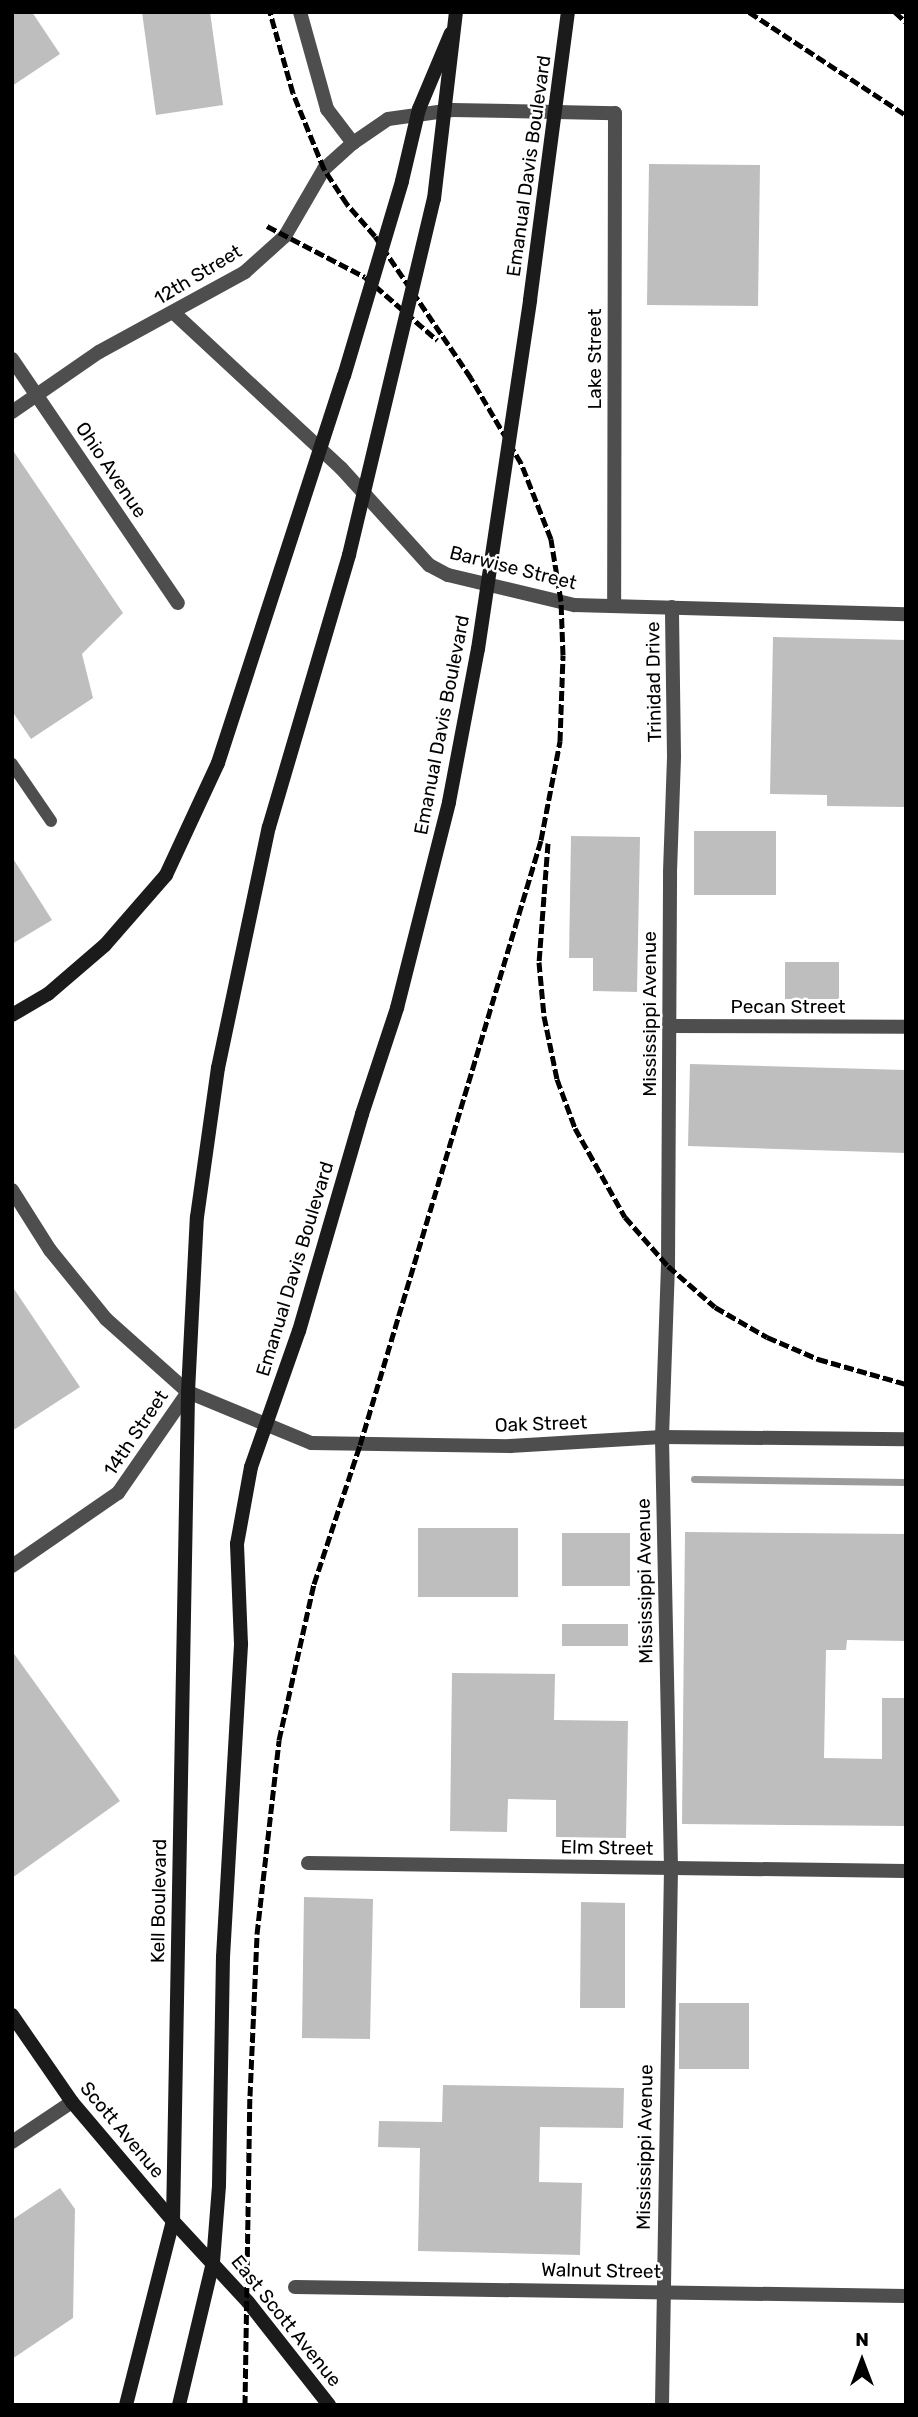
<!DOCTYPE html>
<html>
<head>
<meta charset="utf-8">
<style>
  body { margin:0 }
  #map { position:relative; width:918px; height:2417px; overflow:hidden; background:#fff; font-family:Rubik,sans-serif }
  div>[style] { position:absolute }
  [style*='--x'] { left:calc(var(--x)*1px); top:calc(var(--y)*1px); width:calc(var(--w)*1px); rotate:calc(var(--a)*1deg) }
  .stream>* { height:7px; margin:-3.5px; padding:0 3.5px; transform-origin:3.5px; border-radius:3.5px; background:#9c9c9c }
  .building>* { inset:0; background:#bebebe }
  .lane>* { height:12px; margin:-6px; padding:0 6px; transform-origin:6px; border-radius:6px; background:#4e4e4e }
  .street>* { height:14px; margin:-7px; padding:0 7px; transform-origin:7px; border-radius:7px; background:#4e4e4e }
  .secondary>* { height:14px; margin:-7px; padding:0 7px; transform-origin:7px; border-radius:7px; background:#1b1b1b }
  .rail>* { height:5px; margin-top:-2.5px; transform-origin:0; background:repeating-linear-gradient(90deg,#000 0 10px,transparent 0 13.5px) }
  .secondary-bridge>* { height:14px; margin:-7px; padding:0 7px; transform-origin:7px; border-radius:7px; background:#1b1b1b }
  span { translate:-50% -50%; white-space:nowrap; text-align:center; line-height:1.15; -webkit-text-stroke:5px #fff; paint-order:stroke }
  .street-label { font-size:19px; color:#000 }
  .frame { position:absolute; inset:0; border:14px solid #000; pointer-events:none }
  .north { position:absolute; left:827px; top:2326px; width:70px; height:70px; -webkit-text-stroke:5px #fff; paint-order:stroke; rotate:0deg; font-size:19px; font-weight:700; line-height:28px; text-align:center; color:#000 }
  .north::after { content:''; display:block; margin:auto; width:24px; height:32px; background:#000; clip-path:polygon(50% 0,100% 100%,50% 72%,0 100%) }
</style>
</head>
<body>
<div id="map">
  <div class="stream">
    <div style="--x:694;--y:1479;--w:212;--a:0.8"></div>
  </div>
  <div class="building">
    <div style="clip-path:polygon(12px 12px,32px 12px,60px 54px,12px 86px)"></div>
    <div style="clip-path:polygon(142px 12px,210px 12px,223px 105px,156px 115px)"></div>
    <div style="clip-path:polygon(649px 164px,760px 165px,758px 306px,647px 305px)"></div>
    <div style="clip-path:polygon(12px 449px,123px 613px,82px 654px,93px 698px,31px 739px,12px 711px)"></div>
    <div style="clip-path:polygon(773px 637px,906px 640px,906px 807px,827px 806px,827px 795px,770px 794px)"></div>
    <div style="clip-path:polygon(694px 831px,776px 831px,776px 895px,694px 895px)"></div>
    <div style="clip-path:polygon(571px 836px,640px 837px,637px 992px,593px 991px,593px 958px,569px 958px)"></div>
    <div style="clip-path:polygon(12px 857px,52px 920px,12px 944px)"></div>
    <div style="clip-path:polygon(785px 962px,839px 962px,839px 999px,785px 999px)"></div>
    <div style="clip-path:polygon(690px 1064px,906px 1070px,906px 1153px,688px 1146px)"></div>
    <div style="clip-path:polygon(12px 1286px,80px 1387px,12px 1431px)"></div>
    <div style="clip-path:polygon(418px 1528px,518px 1528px,518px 1597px,418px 1597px)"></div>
    <div style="clip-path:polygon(685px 1532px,906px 1534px,906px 1641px,847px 1640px,846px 1650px,826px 1650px,824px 1758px,882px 1759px,882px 1698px,906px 1698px,906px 1826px,682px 1824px)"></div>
    <div style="clip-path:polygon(562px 1533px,630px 1533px,630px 1586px,562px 1586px)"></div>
    <div style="clip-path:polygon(562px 1624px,628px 1624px,628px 1646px,562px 1646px)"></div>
    <div style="clip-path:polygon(12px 1651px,120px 1801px,12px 1878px)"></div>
    <div style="clip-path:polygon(452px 1673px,555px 1674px,554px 1720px,628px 1721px,626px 1838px,556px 1837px,556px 1800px,508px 1799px,507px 1832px,450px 1831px)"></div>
    <div style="clip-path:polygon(304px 1897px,373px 1899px,370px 2039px,302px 2038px)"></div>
    <div style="clip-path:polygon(581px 1902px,625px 1903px,625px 2008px,580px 2008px)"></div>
    <div style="clip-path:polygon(679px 2003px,749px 2003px,749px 2069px,679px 2069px)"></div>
    <div style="clip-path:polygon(443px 2085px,624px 2088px,623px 2128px,540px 2127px,539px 2182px,582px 2183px,580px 2255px,418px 2251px,420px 2148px,378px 2147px,379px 2121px,442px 2122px)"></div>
    <div style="clip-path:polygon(60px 2188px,75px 2209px,73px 2318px,12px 2359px,12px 2220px)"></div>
  </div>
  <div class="lane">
    <div style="--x:12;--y:764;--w:69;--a:55.6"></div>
  </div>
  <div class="street">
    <div style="--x:300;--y:12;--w:101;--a:74.4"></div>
    <div style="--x:327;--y:109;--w:43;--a:52.6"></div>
    <div style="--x:174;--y:313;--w:228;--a:42.9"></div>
    <div style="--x:341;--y:468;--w:131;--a:47.8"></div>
    <div style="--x:429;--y:565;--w:21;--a:28"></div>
    <div style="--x:448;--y:575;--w:130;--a:13.4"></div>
    <div style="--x:574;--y:605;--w:332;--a:1.6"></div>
    <div style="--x:12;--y:359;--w:295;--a:55.8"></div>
    <div style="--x:12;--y:412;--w:106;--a:-34.6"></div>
    <div style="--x:99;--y:352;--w:166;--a:-28.7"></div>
    <div style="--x:245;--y:272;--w:54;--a:-42"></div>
    <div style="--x:285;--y:236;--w:78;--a:-59.8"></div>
    <div style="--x:324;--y:169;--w:39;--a:-42"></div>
    <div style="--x:353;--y:143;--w:42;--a:-34.4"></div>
    <div style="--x:388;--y:119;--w:65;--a:-8"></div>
    <div style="--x:452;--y:110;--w:163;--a:1.1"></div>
    <div style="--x:615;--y:113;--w:492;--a:90.1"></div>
    <div style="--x:669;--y:1026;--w:237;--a:0.2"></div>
    <div style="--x:12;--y:1190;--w:71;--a:57.7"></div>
    <div style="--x:50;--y:1250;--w:89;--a:50.9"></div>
    <div style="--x:106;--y:1319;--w:110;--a:41.7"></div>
    <div style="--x:188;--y:1392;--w:133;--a:22.5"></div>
    <div style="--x:311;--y:1443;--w:199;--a:0.9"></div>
    <div style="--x:510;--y:1446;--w:152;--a:-3.4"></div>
    <div style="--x:662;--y:1437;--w:244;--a:0.5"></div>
    <div style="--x:12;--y:1566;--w:129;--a:-34.6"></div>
    <div style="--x:118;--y:1493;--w:123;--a:-55.3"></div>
    <div style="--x:308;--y:1863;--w:598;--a:0.77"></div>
    <div style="--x:12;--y:2142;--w:72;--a:-33.7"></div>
    <div style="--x:295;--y:2287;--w:611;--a:0.84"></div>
    <div style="--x:662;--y:2405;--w:537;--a:-89.04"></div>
    <div style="--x:671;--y:1868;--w:431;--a:-91.2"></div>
    <div style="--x:662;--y:1437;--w:171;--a:-88"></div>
    <div style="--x:668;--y:1266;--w:394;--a:-89.7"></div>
    <div style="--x:670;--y:872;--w:116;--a:-88"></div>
    <div style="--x:674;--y:756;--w:149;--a:-90.8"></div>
  </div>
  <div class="secondary">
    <div style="--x:12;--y:1015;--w:42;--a:-30.3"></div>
    <div style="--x:48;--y:994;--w:75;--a:-40.7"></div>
    <div style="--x:105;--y:945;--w:93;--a:-48.9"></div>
    <div style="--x:166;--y:875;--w:123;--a:-65.1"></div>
    <div style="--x:12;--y:2015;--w:106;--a:55.4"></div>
    <div style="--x:72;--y:2102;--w:156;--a:49.7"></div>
    <div style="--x:173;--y:2221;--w:110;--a:47.2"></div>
    <div style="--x:248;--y:2302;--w:131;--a:51.8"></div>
    <div style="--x:126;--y:2405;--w:190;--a:-75.7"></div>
    <div style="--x:173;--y:2221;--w:829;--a:-88.96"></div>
    <div style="--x:188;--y:1392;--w:175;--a:-87.1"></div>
    <div style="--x:197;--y:1217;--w:150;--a:-82"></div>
    <div style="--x:218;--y:1068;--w:246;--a:-78.1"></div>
    <div style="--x:269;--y:827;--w:284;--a:-73.6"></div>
    <div style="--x:179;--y:2405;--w:147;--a:-76.6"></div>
    <div style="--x:213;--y:2262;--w:77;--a:-85.5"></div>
    <div style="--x:219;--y:2185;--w:228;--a:-89"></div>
    <div style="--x:223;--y:1957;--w:314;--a:-86.7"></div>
    <div style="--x:241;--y:1644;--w:100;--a:-92.3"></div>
    <div style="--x:237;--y:1544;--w:78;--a:-79.7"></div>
    <div style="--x:251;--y:1467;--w:144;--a:-70.6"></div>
    <div style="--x:299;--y:1331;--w:226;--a:-73.8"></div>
    <div style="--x:362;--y:1114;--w:112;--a:-71.7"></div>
  </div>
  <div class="rail">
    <div style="--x:749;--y:12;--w:188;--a:33.3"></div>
    <div style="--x:895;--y:12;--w:15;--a:42"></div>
    <div style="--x:267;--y:226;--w:110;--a:27.5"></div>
    <div style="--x:365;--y:277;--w:96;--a:41.2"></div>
    <div style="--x:548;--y:843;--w:119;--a:94.3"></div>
    <div style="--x:539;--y:962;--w:54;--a:84.7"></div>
    <div style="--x:544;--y:1016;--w:64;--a:78.3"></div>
    <div style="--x:557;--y:1079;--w:52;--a:69.8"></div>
    <div style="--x:575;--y:1128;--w:102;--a:60.7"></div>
    <div style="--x:625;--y:1217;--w:65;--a:48.7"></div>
    <div style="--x:668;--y:1266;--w:62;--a:41.1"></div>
    <div style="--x:715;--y:1307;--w:60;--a:30"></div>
    <div style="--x:767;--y:1337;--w:56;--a:23.3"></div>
    <div style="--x:818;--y:1359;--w:91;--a:15.9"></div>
    <div style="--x:245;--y:2405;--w:309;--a:-89.1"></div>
    <div style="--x:250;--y:2096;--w:162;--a:-87.5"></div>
    <div style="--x:257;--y:1934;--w:195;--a:-83.5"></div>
    <div style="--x:279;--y:1740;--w:160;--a:-77.4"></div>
    <div style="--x:314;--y:1584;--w:146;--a:-71.7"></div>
    <div style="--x:360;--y:1445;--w:631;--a:-73.34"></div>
    <div style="--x:541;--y:840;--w:101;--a:-79.1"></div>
    <div style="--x:560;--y:741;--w:86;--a:-88"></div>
    <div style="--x:563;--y:655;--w:54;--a:-92.1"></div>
    <div style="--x:561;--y:601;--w:63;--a:-99.2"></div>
    <div style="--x:551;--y:539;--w:82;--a:-111.5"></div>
    <div style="--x:521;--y:463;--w:99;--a:-120.5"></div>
    <div style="--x:471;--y:378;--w:171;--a:-124.1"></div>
    <div style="--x:375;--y:236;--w:43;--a:-131.2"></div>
    <div style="--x:347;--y:204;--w:42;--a:-123.3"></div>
    <div style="--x:324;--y:169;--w:82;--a:-112.2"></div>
    <div style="--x:293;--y:93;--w:84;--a:-105.9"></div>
  </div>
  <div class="secondary-bridge">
    <div style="--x:349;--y:555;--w:366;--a:-76.6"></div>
    <div style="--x:434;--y:199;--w:188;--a:-83.3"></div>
    <div style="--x:218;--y:763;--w:407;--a:-72"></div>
    <div style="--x:344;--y:376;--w:203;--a:-73.4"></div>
    <div style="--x:402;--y:181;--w:74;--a:-76.7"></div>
    <div style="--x:419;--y:109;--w:82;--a:-67.2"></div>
    <div style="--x:397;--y:1008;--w:212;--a:-75.8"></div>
    <div style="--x:449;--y:802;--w:156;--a:-79.3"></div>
    <div style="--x:478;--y:649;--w:353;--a:-81.5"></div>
    <div style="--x:530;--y:300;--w:290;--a:-82.5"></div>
  </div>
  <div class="street-label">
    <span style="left:529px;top:166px;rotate:-82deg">Emanual Davis Boulevard</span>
    <span style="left:198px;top:275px;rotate:-31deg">12th Street</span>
    <span style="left:595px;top:359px;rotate:-90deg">Lake Street</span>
    <span style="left:111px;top:470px;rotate:56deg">Ohio Avenue</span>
    <span style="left:513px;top:568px;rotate:14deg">Barwise Street</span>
    <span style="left:654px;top:682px;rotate:-91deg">Trinidad Drive</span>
    <span style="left:442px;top:725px;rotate:-79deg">Emanual Davis Boulevard</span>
    <span style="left:788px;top:1007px">Pecan Street</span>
    <span style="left:650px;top:1014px;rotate:-90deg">Mississippi Avenue</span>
    <span style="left:295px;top:1269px;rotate:-73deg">Emanual Davis Boulevard</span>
    <span style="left:541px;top:1424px;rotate:-2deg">Oak Street</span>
    <span style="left:136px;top:1433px;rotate:-56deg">14th Street</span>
    <span style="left:645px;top:1581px;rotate:-91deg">Mississippi Avenue</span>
    <span style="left:607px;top:1848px;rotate:1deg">Elm Street</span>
    <span style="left:159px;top:1901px;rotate:-89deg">Kell Boulevard</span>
    <span style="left:122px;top:2130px;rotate:50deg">Scott Avenue</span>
    <span style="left:645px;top:2147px;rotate:-89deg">Mississippi Avenue</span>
    <span style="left:601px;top:2271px;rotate:1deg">Walnut Street</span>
    <span style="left:286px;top:2321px;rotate:51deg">East Scott Avenue</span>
  </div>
  <div class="frame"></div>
  <div class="north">N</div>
</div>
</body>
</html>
